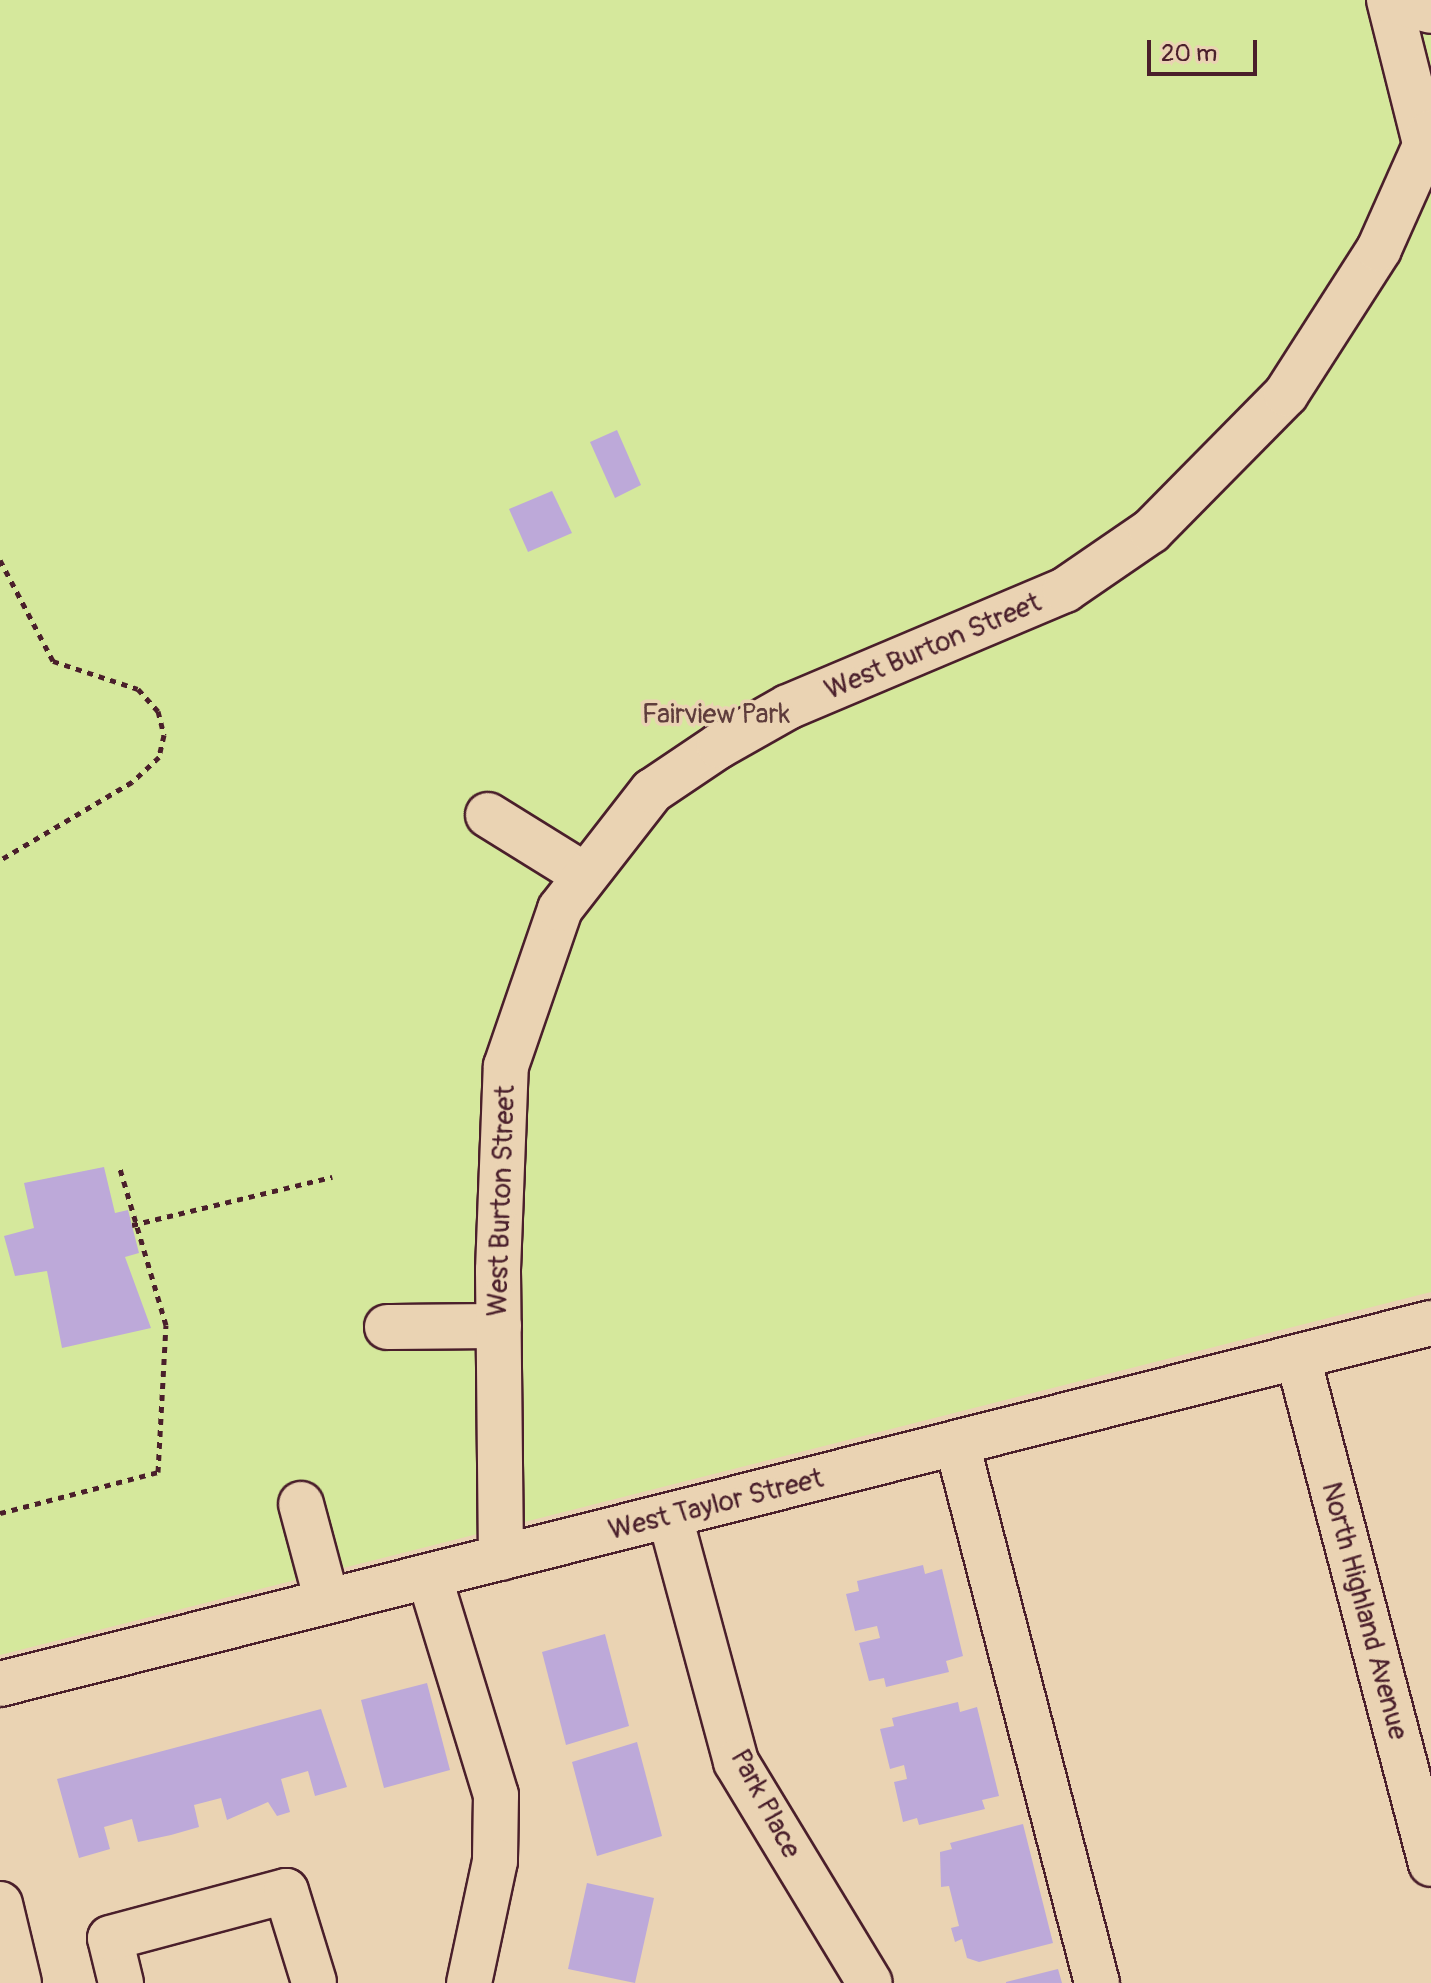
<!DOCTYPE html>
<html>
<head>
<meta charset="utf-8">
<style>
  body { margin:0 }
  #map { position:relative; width:1431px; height:1983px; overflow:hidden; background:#ead3b3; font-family:Pangolin,sans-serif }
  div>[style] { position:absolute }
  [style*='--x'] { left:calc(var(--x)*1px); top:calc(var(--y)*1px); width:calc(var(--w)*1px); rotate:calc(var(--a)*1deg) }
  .green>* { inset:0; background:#d5e89c }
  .building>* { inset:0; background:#bda9d9 }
  .path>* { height:5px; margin-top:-2.5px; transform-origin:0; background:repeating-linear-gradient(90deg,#4a1f2b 0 6px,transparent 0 12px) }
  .roads { filter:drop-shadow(2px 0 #4a1f2b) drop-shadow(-2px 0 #4a1f2b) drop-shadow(0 2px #4a1f2b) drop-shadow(0 -2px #4a1f2b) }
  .minor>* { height:44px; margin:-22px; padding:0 22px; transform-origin:22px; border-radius:22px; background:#ead3b3 }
  .major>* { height:44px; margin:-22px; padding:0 22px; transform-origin:22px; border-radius:22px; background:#ead3b3 }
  span { translate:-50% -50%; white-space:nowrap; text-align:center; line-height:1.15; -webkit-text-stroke:7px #ead3b3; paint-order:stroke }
  .street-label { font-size:28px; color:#4a1f2b }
  .park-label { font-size:28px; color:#5f3d3c }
  .scale { position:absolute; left:1147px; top:40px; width:110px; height:36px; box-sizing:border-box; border:4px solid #4a1f2b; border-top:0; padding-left:10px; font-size:24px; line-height:28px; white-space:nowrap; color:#4a1f2b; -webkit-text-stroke:6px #ead3b3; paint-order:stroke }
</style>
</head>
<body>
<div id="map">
  <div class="green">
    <div style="clip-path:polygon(0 0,1431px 0,1431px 1292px,0 1655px)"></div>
  </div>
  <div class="building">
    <div style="clip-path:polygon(617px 430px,641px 485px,615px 498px,590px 442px)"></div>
    <div style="clip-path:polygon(552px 491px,572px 533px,528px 552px,509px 509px)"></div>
    <div style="clip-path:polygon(104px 1167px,115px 1213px,128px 1210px,139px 1253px,125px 1257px,151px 1328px,62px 1348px,47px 1271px,15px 1276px,4px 1236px,34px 1228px,24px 1183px)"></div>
    <div style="clip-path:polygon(923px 1565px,925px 1574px,942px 1569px,963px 1656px,946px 1661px,949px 1672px,886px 1687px,884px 1678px,869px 1681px,859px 1643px,880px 1638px,877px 1626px,855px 1631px,846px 1594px,859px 1591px,857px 1581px)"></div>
    <div style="clip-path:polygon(605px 1634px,629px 1726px,566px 1745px,542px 1652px)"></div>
    <div style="clip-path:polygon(427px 1683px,450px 1770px,384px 1788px,361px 1700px)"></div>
    <div style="clip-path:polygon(958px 1702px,960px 1712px,977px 1707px,999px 1796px,982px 1800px,985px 1809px,919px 1825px,917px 1818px,903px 1822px,894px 1782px,907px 1779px,904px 1765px,890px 1769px,880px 1729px,894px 1726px,892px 1718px)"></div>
    <div style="clip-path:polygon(321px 1709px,347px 1787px,315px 1796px,308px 1771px,281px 1779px,290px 1812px,277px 1816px,268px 1802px,227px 1820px,221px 1798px,194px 1805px,199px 1827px,171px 1835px,138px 1842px,132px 1819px,104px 1827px,110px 1849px,79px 1858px,57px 1779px)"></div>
    <div style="clip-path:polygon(637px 1742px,662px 1836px,597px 1856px,572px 1762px)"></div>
    <div style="clip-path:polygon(1023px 1824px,1053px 1943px,979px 1962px,967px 1958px,962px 1939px,955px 1942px,951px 1928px,959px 1926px,949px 1886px,941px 1887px,940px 1852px,952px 1849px,950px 1843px)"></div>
    <div style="clip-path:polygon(587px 1883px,654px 1898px,635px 1983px,568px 1969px)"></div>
    <div style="clip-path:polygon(1058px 1969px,1062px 1983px,1006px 1983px,1006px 1982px)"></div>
  </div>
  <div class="path">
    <div style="--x:0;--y:560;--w:114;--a:62.3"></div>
    <div style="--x:53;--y:661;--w:89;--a:18.2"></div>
    <div style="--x:138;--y:689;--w:30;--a:48"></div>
    <div style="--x:158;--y:711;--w:25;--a:76"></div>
    <div style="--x:164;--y:735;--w:23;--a:103"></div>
    <div style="--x:159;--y:757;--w:37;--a:137"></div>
    <div style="--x:132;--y:782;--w:153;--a:149.4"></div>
    <div style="--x:132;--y:1225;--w:206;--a:-13.5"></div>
    <div style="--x:0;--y:1513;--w:163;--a:-14.5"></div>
    <div style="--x:158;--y:1472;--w:147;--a:-86.9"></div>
    <div style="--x:166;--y:1325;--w:167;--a:-106.4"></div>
  </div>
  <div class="roads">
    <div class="minor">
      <div style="--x:1389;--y:0;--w:143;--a:75.9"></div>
      <div style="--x:1390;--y:0;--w:42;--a:15"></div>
      <div style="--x:488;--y:815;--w:112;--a:31.8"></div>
      <div style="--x:387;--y:1327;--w:112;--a:-0.5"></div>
      <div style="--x:1298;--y:1358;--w:523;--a:75.27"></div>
      <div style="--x:957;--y:1444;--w:557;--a:75.44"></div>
      <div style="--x:301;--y:1504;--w:100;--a:75"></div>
      <div style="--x:670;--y:1517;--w:254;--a:74.9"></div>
      <div style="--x:736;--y:1762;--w:258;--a:58.8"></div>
      <div style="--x:501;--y:1558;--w:288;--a:-90.6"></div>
      <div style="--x:498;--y:1270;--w:204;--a:-87.8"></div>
      <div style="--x:506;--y:1066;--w:166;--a:-71"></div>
      <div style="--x:560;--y:909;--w:150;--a:-52.1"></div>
      <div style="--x:652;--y:791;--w:81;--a:-33.9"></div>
      <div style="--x:719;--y:746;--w:79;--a:-29.5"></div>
      <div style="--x:788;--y:707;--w:301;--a:-22.9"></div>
      <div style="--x:1065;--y:590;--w:104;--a:-34.5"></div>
      <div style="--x:1151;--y:531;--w:192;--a:-45.4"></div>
      <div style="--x:1286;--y:394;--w:172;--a:-57.3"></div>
      <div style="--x:1379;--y:249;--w:128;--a:-66"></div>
      <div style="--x:429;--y:1576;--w:229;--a:73"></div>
      <div style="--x:496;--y:1795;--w:66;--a:90.9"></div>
      <div style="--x:495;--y:1861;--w:125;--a:102"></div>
      <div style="--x:0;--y:1904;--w:81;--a:76.5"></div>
      <div style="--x:121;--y:1983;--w:46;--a:-103.7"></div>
      <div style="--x:110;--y:1938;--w:182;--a:-15"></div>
      <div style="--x:286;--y:1891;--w:95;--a:72.9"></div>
    </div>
    <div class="major">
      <div style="--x:0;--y:1684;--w:1476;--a:-14.16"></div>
    </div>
  </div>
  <div class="street-label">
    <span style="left:933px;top:647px;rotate:-23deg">West Burton Street</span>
    <span style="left:502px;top:1201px;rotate:-88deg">West Burton Street</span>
    <span style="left:716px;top:1505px;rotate:-14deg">West Taylor Street</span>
    <span style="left:1364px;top:1611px;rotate:75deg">North Highland Avenue</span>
    <span style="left:765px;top:1804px;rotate:62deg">Park Place</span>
  </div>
  <div class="park-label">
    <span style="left:716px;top:715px">Fairview Park</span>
  </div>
  <div class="scale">20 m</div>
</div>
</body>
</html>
